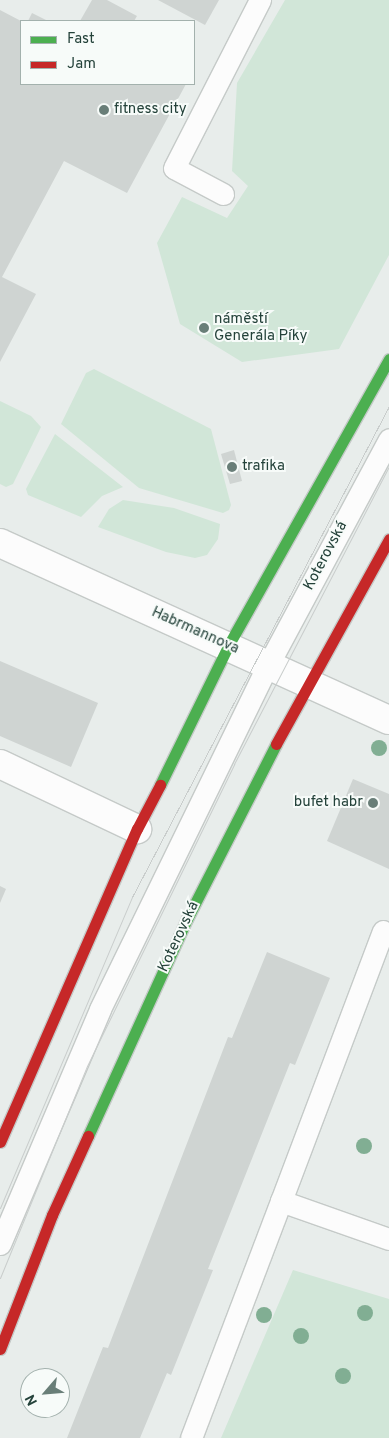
<!DOCTYPE html>
<html>
<head>
<meta charset="utf-8">
<style>
  body { margin:0 }
  #map { position:relative; width:389px; height:1438px; overflow:hidden; background:#e8edeb; font-family:Overpass,sans-serif }
  div>[style] { position:absolute }
  [style*='--x'] { left:calc(var(--x)*1px); top:calc(var(--y)*1px); width:calc(var(--w)*1px); rotate:calc(var(--a)*1deg) }
  .green>* { inset:0; background:#d1e6d8 }
  .building>* { inset:0; background:#cfd4d2 }
  .roads { filter:drop-shadow(1px 0 #c5cac8) drop-shadow(-1px 0 #c5cac8) drop-shadow(0 1px #c5cac8) drop-shadow(0 -1px #c5cac8) }
  .lane>* { height:21px; margin:-10.5px; padding:0 10.5px; transform-origin:10.5px; border-radius:10.5px; background:#fcfcfc }
  .street>* { height:28px; margin:-14px; padding:0 14px; transform-origin:14px; border-radius:14px; background:#fcfcfc }
  .fast>* { height:11px; margin:-5.5px; padding:0 5.5px; transform-origin:5.5px; border-radius:5.5px; background:#4caf50 }
  .jam>* { height:11px; margin:-5.5px; padding:0 5.5px; transform-origin:5.5px; border-radius:5.5px; background:#c62828 }
  .tram>* { height:1px; margin:-0.5px; padding:0 0.5px; transform-origin:0.5px; border-radius:0.5px; background:#c9cdcc }
  .trees>* { width:16px; height:16px; margin:-8px; border-radius:50%; background:#81ae93 }
  .dots>* { width:14px; height:14px; translate:-50% -50%; box-sizing:border-box; border:2px solid #f7fbf9; border-radius:50% }
  span { translate:-50% -50%; white-space:nowrap; text-align:center; line-height:1.15; -webkit-text-stroke:4px #f7fbf9; paint-order:stroke }
  .poi-label { font-size:15px; color:#24423a }
  .left { translate:0 -50%; text-align:left }
  .right { translate:-100% -50%; text-align:right }
  .street-label { font-size:15px; color:#24423a }
  .legend { position:absolute; left:20px; top:20px; width:175px; height:65px; box-sizing:border-box; background:#f7fbf9; border:1px solid #a3b1ad; margin:0; padding:6px 9px; list-style:none; font-size:15px; color:#24423a }
  .legend li { display:flex; align-items:center; gap:10px; height:25px }
  .legend b { width:25px; border:1px solid #a3b1ad }
  .north { position:absolute; left:20px; top:1368px; width:50px; height:50px; box-sizing:border-box; background:#f7fbf9; border:1px solid #a3b1ad; border-radius:50%; rotate:243deg; font-size:14px; font-weight:700; line-height:20px; text-align:center; color:#24423a }
  .north::after { content:''; display:block; margin:auto; width:18px; height:22px; background:#697e78; clip-path:polygon(50% 0,100% 100%,50% 72%,0 100%) }
</style>
</head>
<body>
<div id="map">
  <div class="green">
    <div style="clip-path:polygon(285px 0,389px 0,389px 255px,339px 349px,242px 362px,180px 324px,157px 243px,182px 197px,227px 218px,248px 186px,232px 171px,237px 83px)"></div>
    <div style="clip-path:polygon(94px 369px,211px 429px,231px 505px,229px 510px,223px 513px,139px 488px,61px 424px,86px 373px)"></div>
    <div style="clip-path:polygon(0 401px,31px 416px,41px 427px,13px 484px,6px 487px,0 484px)"></div>
    <div style="clip-path:polygon(55px 434px,123px 487px,102px 496px,81px 517px,28px 495px,26px 489px)"></div>
    <div style="clip-path:polygon(123px 500px,174px 508px,220px 524px,218px 539px,207px 555px,195px 558px,166px 552px,98px 527px,109px 509px)"></div>
    <div style="clip-path:polygon(293px 1270px,389px 1299px,389px 1438px,221px 1438px)"></div>
  </div>
  <div class="building">
    <div style="clip-path:polygon(92px 0,107px 0,137px 16px,134px 21px,80px 21px)"></div>
    <div style="clip-path:polygon(158px 0,219px 0,205px 25px)"></div>
    <div style="clip-path:polygon(0 10px,21px 21px,21px 84px,186px 84px,127px 193px,64px 161px,2px 277px,36px 294px,0 362px)"></div>
    <div style="clip-path:polygon(32px 13px,48px 21px,28px 21px)"></div>
    <div style="clip-path:polygon(234px 450px,242px 481px,230px 484px,221px 454px)"></div>
    <div style="clip-path:polygon(0 661px,98px 703px,71px 767px,0 736px)"></div>
    <div style="clip-path:polygon(353px 779px,389px 794px,389px 869px,327px 841px)"></div>
    <div style="clip-path:polygon(0 886px,6px 889px,0 903px)"></div>
    <div style="clip-path:polygon(267px 952px,330px 978px,295px 1065px,290px 1063px,208px 1269px,213px 1270px,171px 1375px,167px 1373px,140px 1438px,67px 1438px,103px 1347px,108px 1348px,228px 1037px,232px 1038px)"></div>
  </div>
  <div class="roads">
    <div class="lane">
      <div style="--x:223;--y:194;--w:55;--a:-152"></div>
      <div style="--x:174;--y:168;--w:189;--a:-62.9"></div>
      <div style="--x:383;--y:931;--w:289;--a:110.7"></div>
      <div style="--x:281;--y:1201;--w:114;--a:19.4"></div>
      <div style="--x:0;--y:1244;--w:255;--a:-66.9"></div>
      <div style="--x:100;--y:1009;--w:383;--a:-64"></div>
      <div style="--x:268;--y:665;--w:256;--a:-61.8"></div>
      <div style="--x:191;--y:1438;--w:254;--a:-69.2"></div>
    </div>
    <div class="street">
      <div style="--x:0;--y:543;--w:427;--a:24.5"></div>
      <div style="--x:0;--y:764;--w:152;--a:25.4"></div>
    </div>
    <div class="fast">
      <div style="--x:160;--y:785;--w:155;--a:-63.9"></div>
      <div style="--x:228;--y:646;--w:329;--a:-60.7"></div>
      <div style="--x:88;--y:1136;--w:239;--a:-65.5"></div>
      <div style="--x:187;--y:919;--w:196;--a:-63"></div>
    </div>
    <div class="jam">
      <div style="--x:276;--y:744;--w:234;--a:-61.1"></div>
      <div style="--x:0;--y:1142;--w:342;--a:-66.4"></div>
      <div style="--x:137;--y:829;--w:50;--a:-62.4"></div>
      <div style="--x:0;--y:1349;--w:144;--a:-68.8"></div>
      <div style="--x:52;--y:1215;--w:87;--a:-65.5"></div>
    </div>
  </div>
  <div class="tram">
    <div style="--x:0;--y:1208;--w:338;--a:-67"></div>
    <div style="--x:132;--y:897;--w:554;--a:-62.37"></div>
    <div style="--x:0;--y:1278;--w:229;--a:-67.7"></div>
    <div style="--x:87;--y:1066;--w:336;--a:-64"></div>
    <div style="--x:234;--y:764;--w:336;--a:-62.5"></div>
  </div>
  <div class="trees">
    <div style="left:379px;top:748px"></div>
    <div style="left:364px;top:1146px"></div>
    <div style="left:365px;top:1313px"></div>
    <div style="left:264px;top:1315px"></div>
    <div style="left:301px;top:1336px"></div>
    <div style="left:343px;top:1376px"></div>
  </div>
  <div class="dots">
    <div style="left:104px;top:110px;background:#697e78"></div>
    <div style="left:204px;top:328px;background:#697e78"></div>
    <div style="left:232px;top:467px;background:#697e78"></div>
    <div style="left:373px;top:803px;background:#697e78"></div>
  </div>
  <div class="poi-label">
    <span class="left" style="left:114px;top:110px">fitness city</span>
    <span class="left" style="left:214px;top:328px">náměstí<br>Generála Píky</span>
    <span class="left" style="left:242px;top:467px">trafika</span>
    <span class="right" style="left:363px;top:803px">bufet habr</span>
  </div>
  <div class="street-label">
    <span style="left:326px;top:556px;rotate:-62deg">Koterovská</span>
    <span style="left:195px;top:631px;rotate:24deg">Habrmannova</span>
    <span style="left:179px;top:937px;rotate:-65deg">Koterovská</span>
  </div>
  <ul class="legend">
  <li><b style="height:6px;background:#4caf50"></b>Fast</li>
  <li><b style="height:6px;background:#c62828"></b>Jam</li>
  </ul>
  <div class="north">N</div>
</div>
</body>
</html>
